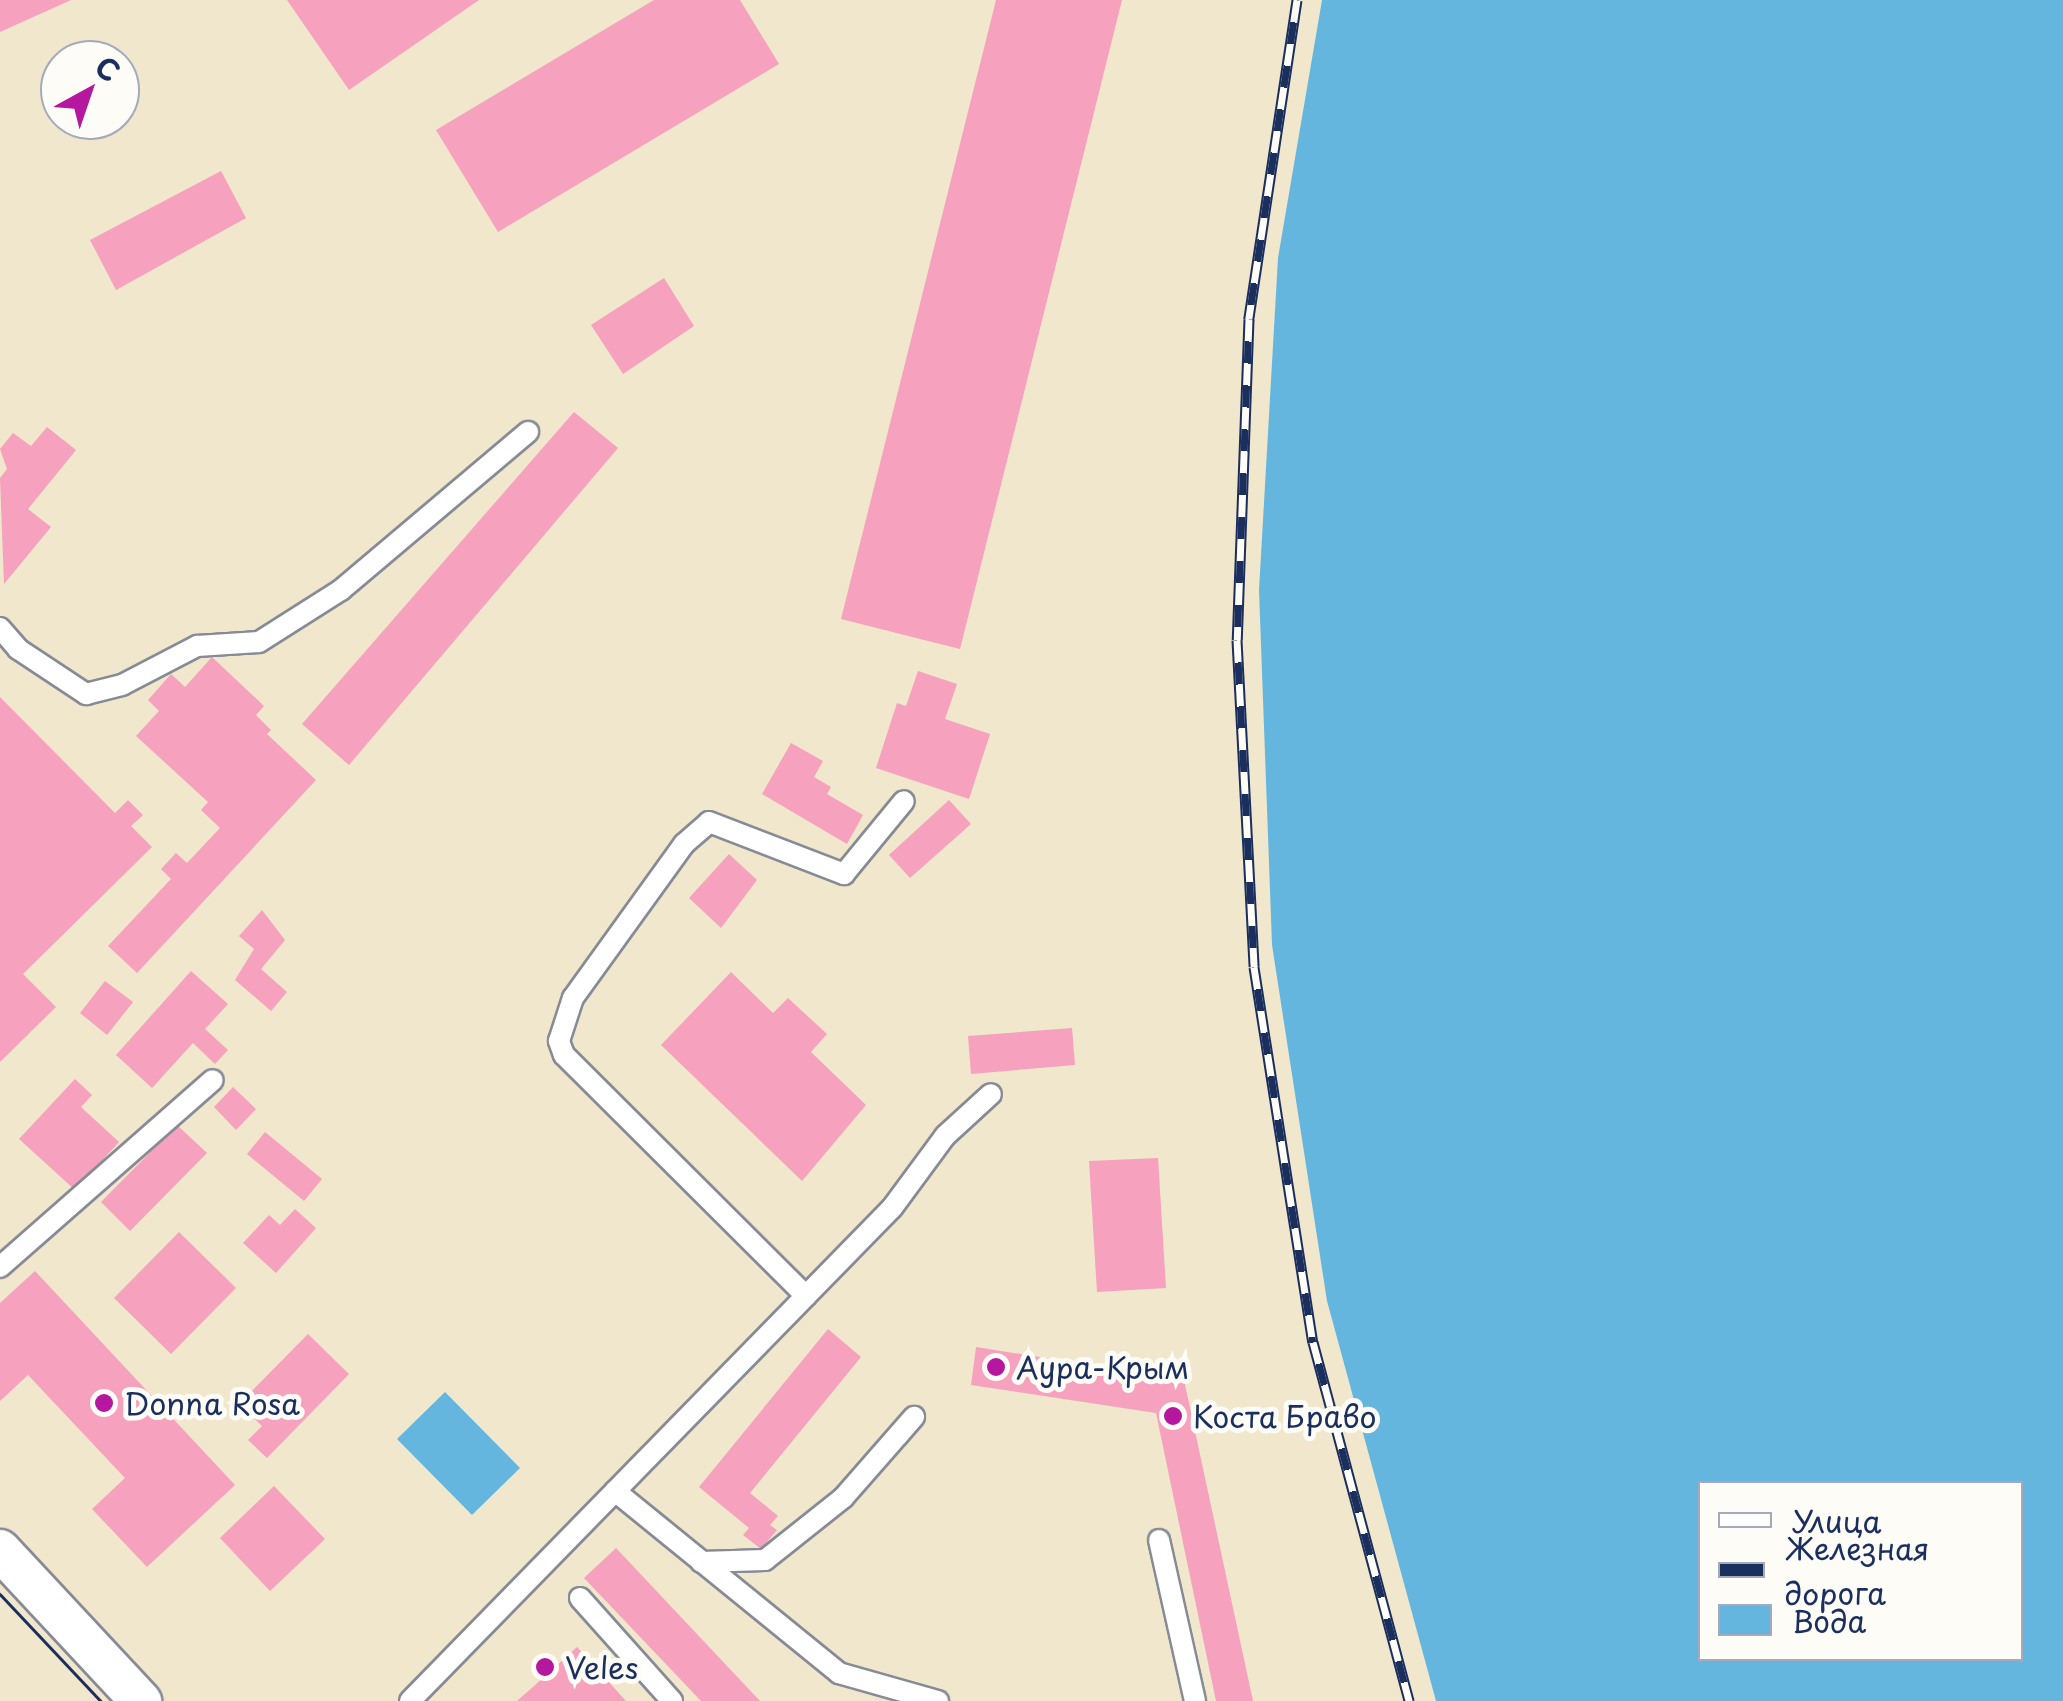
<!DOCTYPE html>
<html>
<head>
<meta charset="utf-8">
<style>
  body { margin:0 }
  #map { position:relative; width:2063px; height:1701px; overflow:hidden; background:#f0e7cc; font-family:"Playpen Sans",sans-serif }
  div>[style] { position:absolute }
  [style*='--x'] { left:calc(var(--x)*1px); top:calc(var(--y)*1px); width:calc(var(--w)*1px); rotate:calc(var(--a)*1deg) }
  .water>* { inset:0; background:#64b6df }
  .building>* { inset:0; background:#f6a1bd }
  .roads { filter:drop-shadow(2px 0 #868b95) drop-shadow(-2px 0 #868b95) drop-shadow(0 2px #868b95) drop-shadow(0 -2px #868b95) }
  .lane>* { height:20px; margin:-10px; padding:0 10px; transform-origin:10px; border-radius:10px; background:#fff }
  .street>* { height:40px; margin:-20px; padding:0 20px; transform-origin:20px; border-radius:20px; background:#fff }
  .tram>* { height:2.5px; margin:-1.25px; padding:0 1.25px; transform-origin:1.25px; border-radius:1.25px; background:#1b2f5e }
  .rail>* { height:11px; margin-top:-5.5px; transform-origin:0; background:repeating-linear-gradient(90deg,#fdfcf7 0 22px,#1b2f5e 0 44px); box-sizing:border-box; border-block:2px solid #1b2f5e }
  .dots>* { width:28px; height:28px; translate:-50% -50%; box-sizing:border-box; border:5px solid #fdfcf7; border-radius:50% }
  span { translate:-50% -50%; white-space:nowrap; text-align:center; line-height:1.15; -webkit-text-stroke:10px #fdfcf7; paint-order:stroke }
  .poi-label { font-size:30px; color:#1b2f5e }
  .left { translate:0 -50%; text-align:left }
  .legend { position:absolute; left:1698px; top:1481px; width:325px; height:180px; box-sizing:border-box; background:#fdfcf7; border:2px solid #a3aaba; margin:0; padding:12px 18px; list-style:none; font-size:30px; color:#1b2f5e }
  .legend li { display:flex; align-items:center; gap:20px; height:50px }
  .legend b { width:50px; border:2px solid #a3aaba }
  .north { position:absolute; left:40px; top:40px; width:100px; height:100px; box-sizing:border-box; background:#fdfcf7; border:2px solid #a3aaba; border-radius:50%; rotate:40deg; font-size:28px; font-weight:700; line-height:40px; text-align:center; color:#1b2f5e }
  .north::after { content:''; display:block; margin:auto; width:35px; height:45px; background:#b5179e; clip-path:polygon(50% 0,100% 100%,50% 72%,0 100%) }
</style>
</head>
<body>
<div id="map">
  <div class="water">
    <div style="clip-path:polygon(evenodd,1322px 0,2063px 0,2063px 1701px,1436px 1701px,1327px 1301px,1272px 945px,1259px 590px,1278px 258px,1322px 0,1700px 1484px,2020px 1484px,2020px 1658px,1700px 1658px,1700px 1484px)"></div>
    <div style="clip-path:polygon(445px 1392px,520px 1468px,472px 1515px,397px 1439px)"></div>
  </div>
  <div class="building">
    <div style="clip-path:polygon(0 0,71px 0,0 32px)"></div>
    <div style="clip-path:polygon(287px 0,479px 0,349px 90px)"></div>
    <div style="clip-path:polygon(654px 0,740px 0,779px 64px,498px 232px,436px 130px)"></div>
    <div style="clip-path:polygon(996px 0,1122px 0,960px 649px,841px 619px)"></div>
    <div style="clip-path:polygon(221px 171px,246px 218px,116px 290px,90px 240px)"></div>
    <div style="clip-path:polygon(664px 278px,694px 326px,623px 374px,591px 325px)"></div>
    <div style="clip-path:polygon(574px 412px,618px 448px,349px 765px,302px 724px)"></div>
    <div style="clip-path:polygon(47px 427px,76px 450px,28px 509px,51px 527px,4px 584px,0 478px,7px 469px,0 449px,13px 433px,31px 446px)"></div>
    <div style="clip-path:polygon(212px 657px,264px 706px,256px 715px,271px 730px,267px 734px,316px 780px,137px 973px,108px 946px,171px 879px,161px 869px,176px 853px,187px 863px,220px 828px,201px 810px,208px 802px,136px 736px,159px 711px,148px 700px,171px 674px,185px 687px)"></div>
    <div style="clip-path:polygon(918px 671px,957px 684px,945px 719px,990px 734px,969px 799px,876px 768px,897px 703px,906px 706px)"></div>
    <div style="clip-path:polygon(0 697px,115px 813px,128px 800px,143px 815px,131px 826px,152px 847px,23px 974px,56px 1007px,0 1062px)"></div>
    <div style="clip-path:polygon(791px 743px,823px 761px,814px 777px,831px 787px,827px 794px,863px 815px,847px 844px,762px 794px)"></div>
    <div style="clip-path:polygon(949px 800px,971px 824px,910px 878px,889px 855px)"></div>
    <div style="clip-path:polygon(729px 854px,757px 880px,721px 928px,689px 898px)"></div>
    <div style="clip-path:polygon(262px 910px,285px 940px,261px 969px,287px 992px,271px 1011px,235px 980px,254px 949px,239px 936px)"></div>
    <div style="clip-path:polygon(191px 971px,228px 1004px,205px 1029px,228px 1050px,215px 1064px,193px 1043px,152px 1088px,116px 1055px)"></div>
    <div style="clip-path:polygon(731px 972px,773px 1013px,788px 998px,827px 1034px,811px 1052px,866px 1105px,802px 1181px,661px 1045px)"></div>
    <div style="clip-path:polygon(105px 981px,133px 1002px,107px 1035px,80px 1013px)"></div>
    <div style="clip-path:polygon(1072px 1028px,1075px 1065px,971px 1074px,968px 1036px)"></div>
    <div style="clip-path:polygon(75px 1079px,92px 1095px,81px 1107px,119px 1142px,75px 1190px,19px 1139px)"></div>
    <div style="clip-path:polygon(233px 1087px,256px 1109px,236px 1130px,214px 1107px)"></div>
    <div style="clip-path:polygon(177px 1125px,207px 1153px,130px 1231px,101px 1202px)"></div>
    <div style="clip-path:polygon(265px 1132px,322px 1179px,304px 1201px,247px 1154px)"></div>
    <div style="clip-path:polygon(1158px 1158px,1166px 1288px,1097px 1292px,1089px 1161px)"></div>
    <div style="clip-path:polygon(295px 1209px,316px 1228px,276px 1273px,243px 1243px,269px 1215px,280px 1225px)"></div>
    <div style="clip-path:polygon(179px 1232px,236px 1288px,171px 1354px,114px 1298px)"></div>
    <div style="clip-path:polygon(35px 1271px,235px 1485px,147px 1567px,92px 1509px,125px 1478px,28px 1375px,0 1401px,0 1303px)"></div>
    <div style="clip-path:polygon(828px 1329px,861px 1357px,750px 1493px,778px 1516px,770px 1525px,777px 1530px,761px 1549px,743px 1535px,749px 1528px,699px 1487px)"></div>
    <div style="clip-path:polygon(308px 1334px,349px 1374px,267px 1458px,248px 1440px,262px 1426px,239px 1404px)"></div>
    <div style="clip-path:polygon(976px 1347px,1184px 1380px,1253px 1701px,1216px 1701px,1156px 1413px,971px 1385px)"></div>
    <div style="clip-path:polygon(274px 1486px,325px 1539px,270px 1591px,220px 1538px)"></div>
    <div style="clip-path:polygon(616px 1548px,760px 1701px,701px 1701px,584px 1578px)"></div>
    <div style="clip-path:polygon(577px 1647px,626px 1701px,517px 1701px,534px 1686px)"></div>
  </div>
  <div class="roads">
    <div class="lane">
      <div style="--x:0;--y:628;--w:28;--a:49"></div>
      <div style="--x:18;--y:649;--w:82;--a:33.5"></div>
      <div style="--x:86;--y:694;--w:37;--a:-14"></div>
      <div style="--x:122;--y:685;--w:85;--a:-27.5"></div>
      <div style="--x:197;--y:646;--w:62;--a:-3.7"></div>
      <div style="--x:259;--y:642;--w:97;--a:-32.4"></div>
      <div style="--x:341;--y:590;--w:245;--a:-40.2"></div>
      <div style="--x:0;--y:1267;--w:283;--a:-41.3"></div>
      <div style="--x:806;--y:1296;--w:342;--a:-135.1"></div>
      <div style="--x:564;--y:1055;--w:15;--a:-110"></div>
      <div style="--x:559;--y:1041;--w:45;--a:-72"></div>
      <div style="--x:573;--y:998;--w:190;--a:-54.2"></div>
      <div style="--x:684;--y:844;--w:33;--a:-41"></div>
      <div style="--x:709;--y:822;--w:145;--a:21.1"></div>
      <div style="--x:844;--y:874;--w:94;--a:-50.6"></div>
      <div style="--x:615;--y:1491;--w:289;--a:39.1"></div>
      <div style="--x:839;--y:1673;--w:103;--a:15.8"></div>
      <div style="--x:1159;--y:1540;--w:165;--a:77.4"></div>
      <div style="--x:701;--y:1562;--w:64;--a:-1.8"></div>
      <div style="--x:765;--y:1560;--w:100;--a:-38.5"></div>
      <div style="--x:843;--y:1498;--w:108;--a:-48.8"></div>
      <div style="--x:580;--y:1598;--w:138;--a:48.2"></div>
      <div style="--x:410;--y:1701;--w:689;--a:-45.65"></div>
      <div style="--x:892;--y:1208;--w:89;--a:-53.6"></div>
      <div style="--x:945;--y:1136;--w:62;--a:-42.4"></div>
    </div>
    <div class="street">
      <div style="--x:0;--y:1550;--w:207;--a:47"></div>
    </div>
  </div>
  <div class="tram">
    <div style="--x:0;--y:1594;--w:147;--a:46.7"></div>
  </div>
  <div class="rail">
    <div style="--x:1297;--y:0;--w:323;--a:98.6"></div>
    <div style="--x:1249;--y:319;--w:321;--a:92.1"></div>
    <div style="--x:1237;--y:640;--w:327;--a:87"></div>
    <div style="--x:1254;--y:967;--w:380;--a:81.1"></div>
    <div style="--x:1313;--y:1342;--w:372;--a:75"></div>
  </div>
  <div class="dots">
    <div style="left:996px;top:1367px;background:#b5179e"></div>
    <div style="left:104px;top:1403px;background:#b5179e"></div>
    <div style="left:1173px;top:1416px;background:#b5179e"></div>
    <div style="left:545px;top:1667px;background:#b5179e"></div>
  </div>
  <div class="poi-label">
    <span class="left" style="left:1016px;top:1367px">Аура-Крым</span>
    <span class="left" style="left:124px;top:1403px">Donna Rosa</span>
    <span class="left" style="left:1193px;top:1416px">Коста Браво</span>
    <span class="left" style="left:565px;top:1667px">Veles</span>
  </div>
  <ul class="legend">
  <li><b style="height:12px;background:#fff"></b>Улица</li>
  <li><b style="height:12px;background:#1b2f5e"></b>Железная дорога</li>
  <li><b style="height:28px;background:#64b6df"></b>Вода</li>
  </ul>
  <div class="north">С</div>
</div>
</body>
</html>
